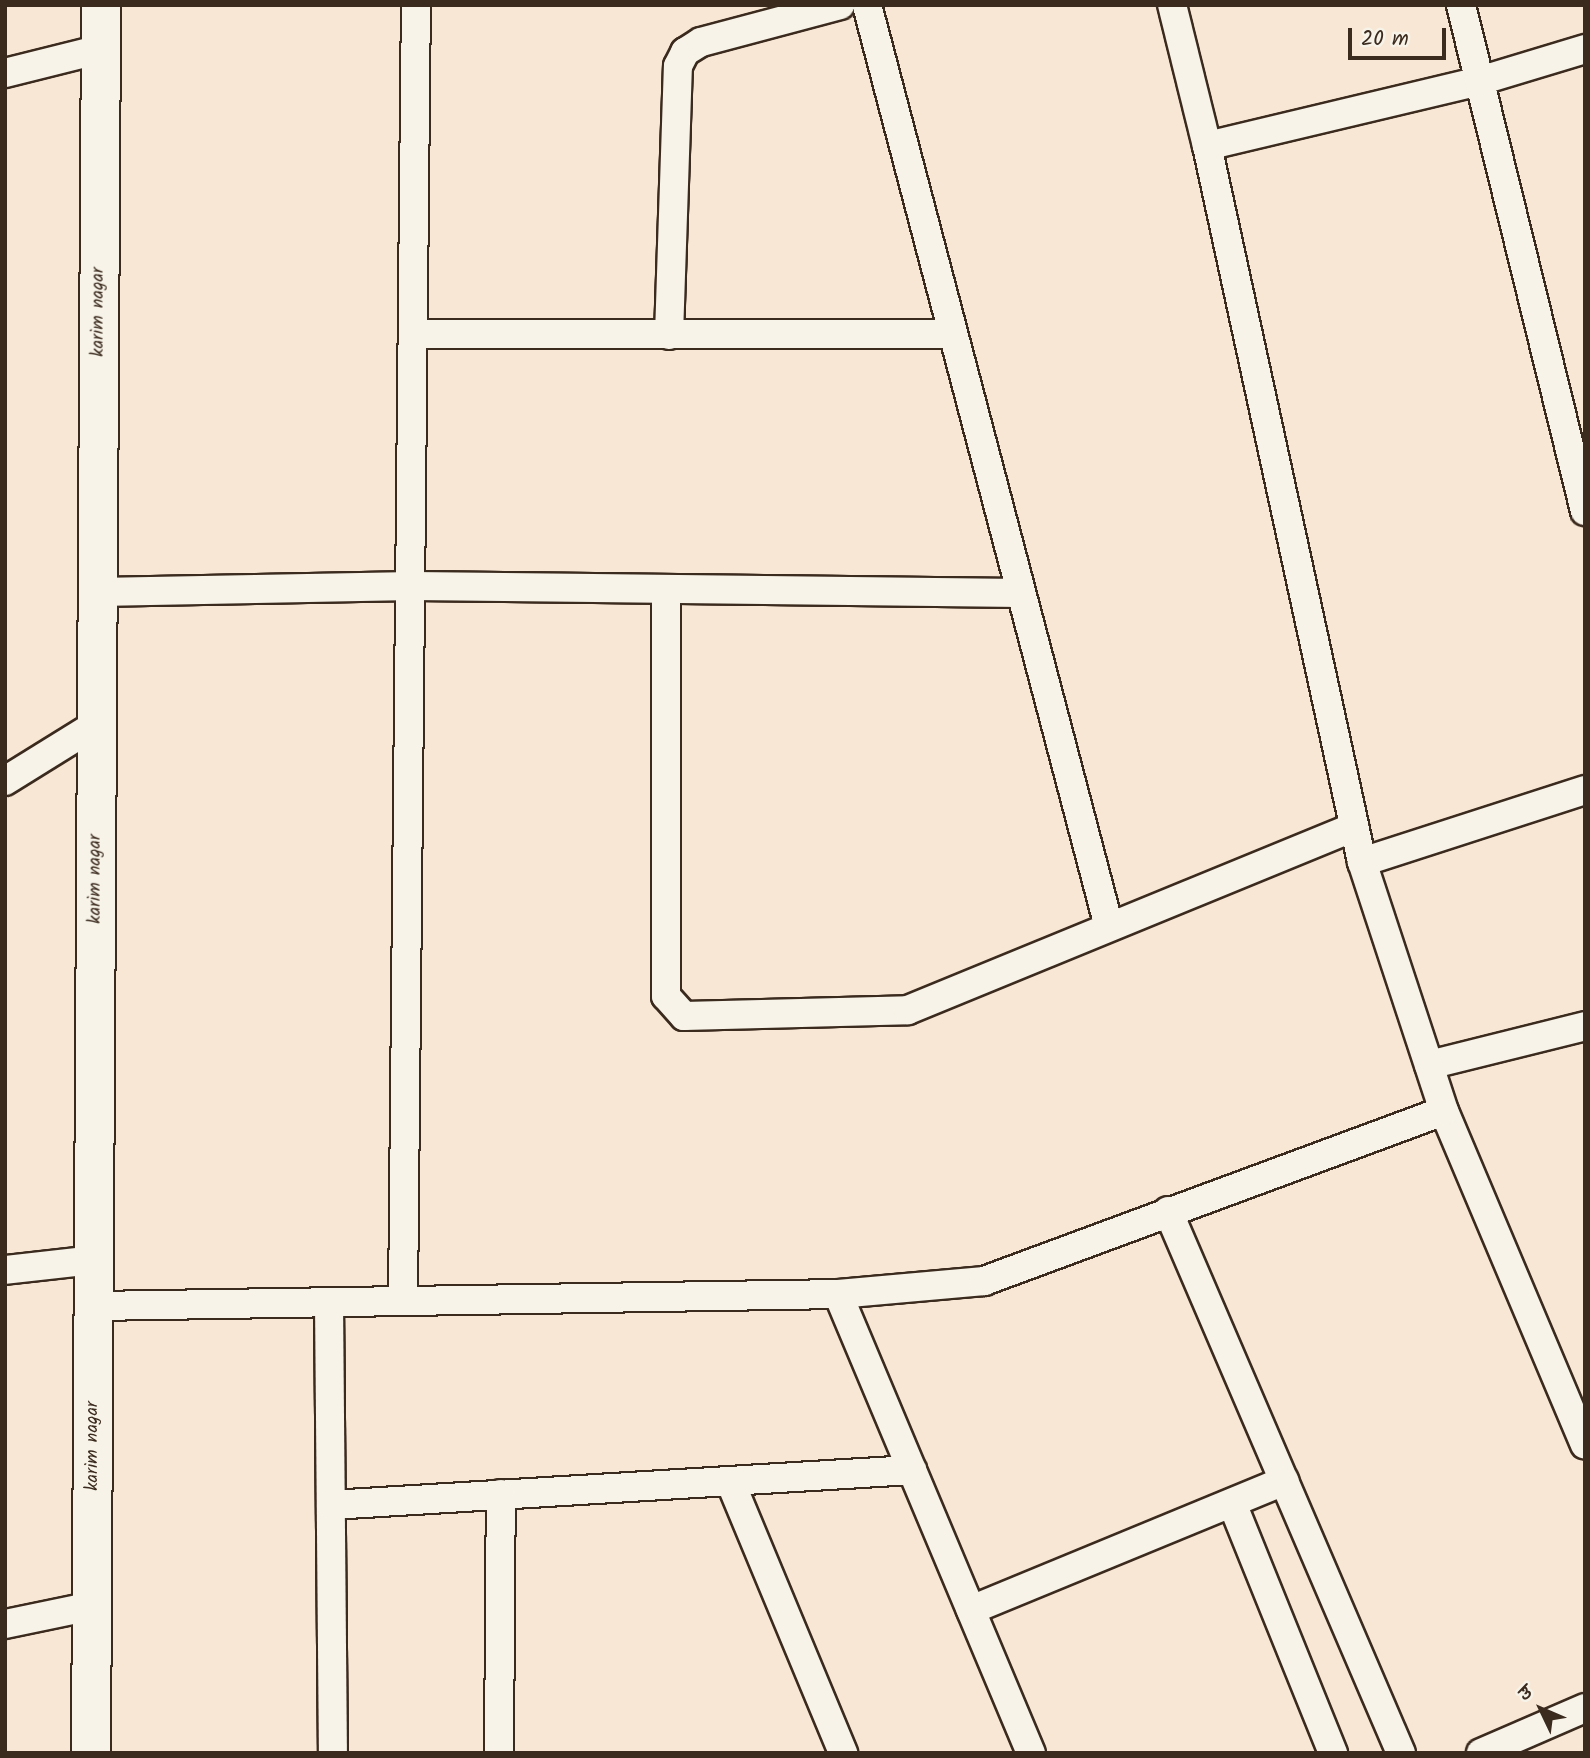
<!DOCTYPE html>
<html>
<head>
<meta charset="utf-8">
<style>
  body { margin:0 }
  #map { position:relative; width:1590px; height:1758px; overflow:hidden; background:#f8e7d4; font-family:Kalam,"Playpen Sans Deva",sans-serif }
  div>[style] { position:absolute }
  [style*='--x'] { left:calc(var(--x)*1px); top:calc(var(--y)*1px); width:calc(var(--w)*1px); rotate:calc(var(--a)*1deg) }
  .roads { filter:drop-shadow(2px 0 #3b2a1e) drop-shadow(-2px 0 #3b2a1e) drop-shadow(0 2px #3b2a1e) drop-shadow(0 -2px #3b2a1e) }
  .street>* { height:28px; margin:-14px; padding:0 14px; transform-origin:14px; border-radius:14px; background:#f7f3e8 }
  .secondary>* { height:38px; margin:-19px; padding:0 19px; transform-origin:19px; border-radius:19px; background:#f7f3e8 }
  span { translate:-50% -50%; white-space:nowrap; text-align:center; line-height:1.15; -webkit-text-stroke:6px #f7f3e8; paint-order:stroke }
  .street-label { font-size:18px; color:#3b2a1e }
  .frame { position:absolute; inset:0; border:7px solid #3b2a1e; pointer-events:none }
  .north { position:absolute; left:1506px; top:1674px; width:70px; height:70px; -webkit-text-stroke:5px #f7f3e8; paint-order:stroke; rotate:314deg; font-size:19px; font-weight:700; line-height:28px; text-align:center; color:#3b2a1e }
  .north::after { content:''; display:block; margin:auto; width:24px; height:32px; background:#3b2a1e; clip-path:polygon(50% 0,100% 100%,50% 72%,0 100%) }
  .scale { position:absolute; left:1348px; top:28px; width:98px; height:32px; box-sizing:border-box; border:4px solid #3b2a1e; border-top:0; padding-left:9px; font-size:21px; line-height:24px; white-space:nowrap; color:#3b2a1e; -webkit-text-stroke:5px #f7f3e8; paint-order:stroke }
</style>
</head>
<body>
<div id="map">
  <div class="roads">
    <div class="street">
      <div style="--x:867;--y:5;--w:953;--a:75.29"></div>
      <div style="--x:1461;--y:5;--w:521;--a:76.23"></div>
      <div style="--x:5;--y:73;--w:99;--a:-14"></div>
      <div style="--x:1207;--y:146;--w:280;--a:-13.4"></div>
      <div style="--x:1479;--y:81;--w:111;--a:-16.8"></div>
      <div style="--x:414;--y:334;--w:539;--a:0"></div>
      <div style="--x:669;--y:335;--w:269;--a:-88.1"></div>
      <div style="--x:678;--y:66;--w:16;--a:-63"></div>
      <div style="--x:685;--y:52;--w:19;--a:-32"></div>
      <div style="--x:701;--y:42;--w:144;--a:-14.9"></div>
      <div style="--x:666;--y:589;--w:407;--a:90"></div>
      <div style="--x:666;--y:996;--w:27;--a:48"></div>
      <div style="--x:684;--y:1016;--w:224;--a:-1.5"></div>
      <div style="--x:908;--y:1010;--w:482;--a:-22.3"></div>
      <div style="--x:98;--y:592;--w:315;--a:-1.1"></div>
      <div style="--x:413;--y:586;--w:608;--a:0.66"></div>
      <div style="--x:5;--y:781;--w:108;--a:-31.8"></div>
      <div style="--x:1362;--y:862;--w:234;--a:-17.9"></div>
      <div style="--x:1429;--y:1065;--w:161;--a:-14"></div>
      <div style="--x:1444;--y:1111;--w:362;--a:67.1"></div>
      <div style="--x:1168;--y:1211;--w:590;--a:66.74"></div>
      <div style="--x:5;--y:1270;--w:90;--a:-6.4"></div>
      <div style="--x:838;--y:1294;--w:147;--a:-5.1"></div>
      <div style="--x:984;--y:1281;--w:490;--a:-20.3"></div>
      <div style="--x:1444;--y:1111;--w:262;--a:-108.2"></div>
      <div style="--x:1362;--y:862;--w:733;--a:-102.21"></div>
      <div style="--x:1207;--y:146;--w:145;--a:-103.9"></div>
      <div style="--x:403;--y:1301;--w:1296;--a:-89.43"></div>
      <div style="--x:329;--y:1302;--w:451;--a:89.5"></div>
      <div style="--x:94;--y:1306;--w:744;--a:-0.92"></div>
      <div style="--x:838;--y:1294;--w:498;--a:67.2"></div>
      <div style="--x:730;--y:1481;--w:295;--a:67.4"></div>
      <div style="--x:1232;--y:1503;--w:270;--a:68"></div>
      <div style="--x:331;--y:1505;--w:582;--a:-3.45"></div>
      <div style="--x:971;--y:1610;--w:339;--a:-22.4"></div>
      <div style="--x:5;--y:1624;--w:89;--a:-11.7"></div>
      <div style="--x:499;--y:1753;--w:259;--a:-89.6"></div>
      <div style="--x:1481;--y:1753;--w:113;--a:-23.4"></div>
    </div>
    <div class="secondary">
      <div style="--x:91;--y:1753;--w:1748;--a:-89.67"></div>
    </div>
  </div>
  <div class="street-label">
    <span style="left:99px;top:312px;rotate:-90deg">karim nagar</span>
    <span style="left:96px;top:879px;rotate:-90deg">karim nagar</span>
    <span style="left:93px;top:1446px;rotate:-90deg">karim nagar</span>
  </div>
  <div class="frame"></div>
  <div class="north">उ</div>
  <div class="scale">20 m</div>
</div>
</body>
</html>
